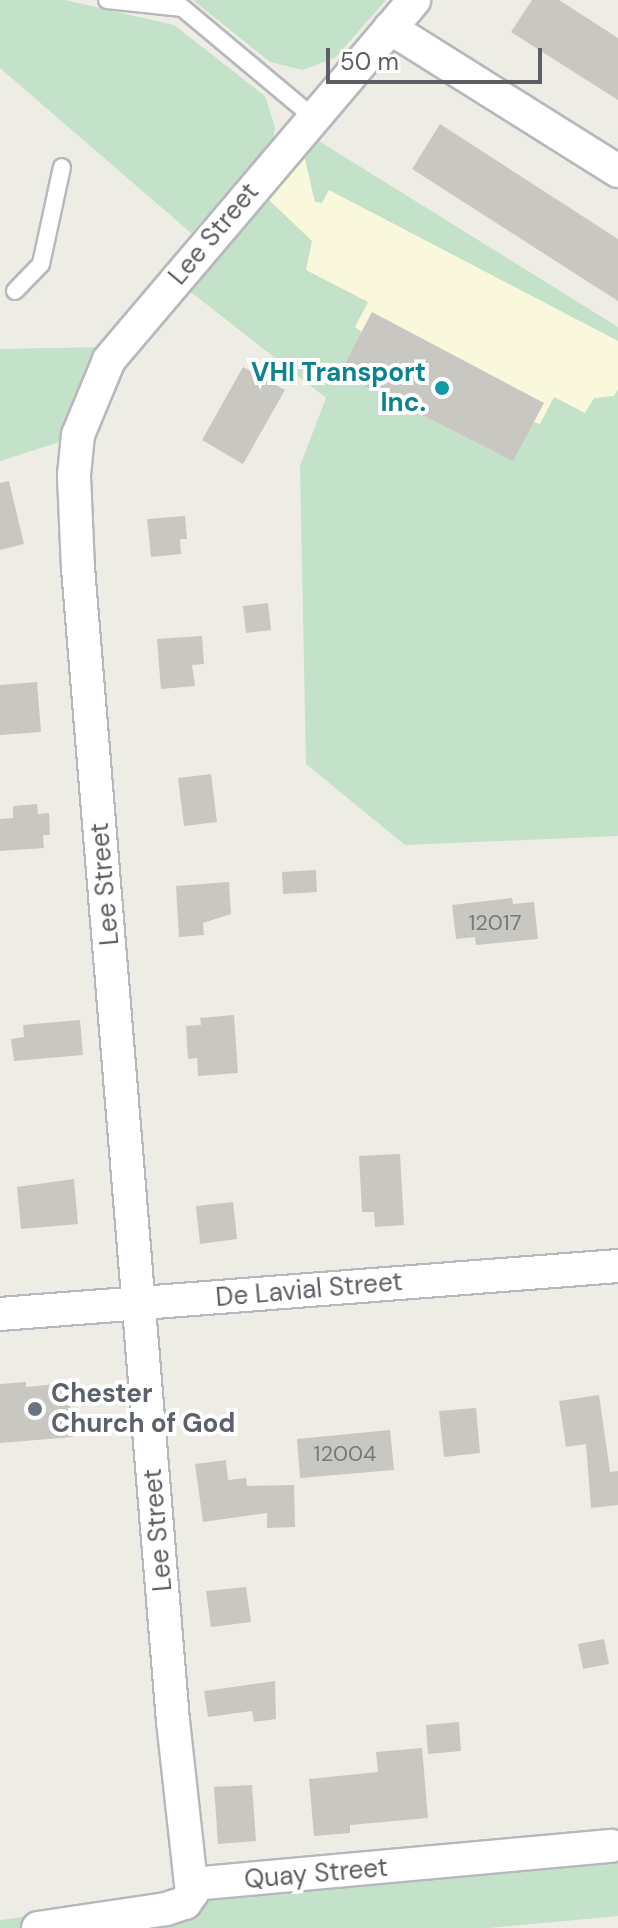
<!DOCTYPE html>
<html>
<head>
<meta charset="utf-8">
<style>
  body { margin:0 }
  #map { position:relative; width:618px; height:1928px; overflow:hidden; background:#edede5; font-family:"DM Sans",sans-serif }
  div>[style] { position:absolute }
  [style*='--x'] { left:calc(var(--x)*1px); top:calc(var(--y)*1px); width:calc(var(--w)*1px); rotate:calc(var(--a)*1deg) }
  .commercial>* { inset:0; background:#f9f8dd }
  .green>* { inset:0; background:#c4e1c9 }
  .building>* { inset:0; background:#c9c7c1 }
  .roads { filter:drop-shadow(2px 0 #b7b8bd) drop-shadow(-2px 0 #b7b8bd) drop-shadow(0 2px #b7b8bd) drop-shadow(0 -2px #b7b8bd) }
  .lane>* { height:16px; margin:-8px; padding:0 8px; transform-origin:8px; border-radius:8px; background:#fff }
  .street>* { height:32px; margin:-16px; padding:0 16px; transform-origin:16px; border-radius:16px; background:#fff }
  .dots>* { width:22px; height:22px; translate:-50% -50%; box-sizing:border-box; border:4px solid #fff; border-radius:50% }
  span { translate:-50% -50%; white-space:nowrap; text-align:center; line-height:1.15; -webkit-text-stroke:8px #fff; paint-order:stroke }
  .number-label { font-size:22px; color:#78787a }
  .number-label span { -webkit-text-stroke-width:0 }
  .street-label { font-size:26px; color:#5d5e63 }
  .culture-label { font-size:26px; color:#0d838f; font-weight:700 }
  .right { translate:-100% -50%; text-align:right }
  .worship-label { font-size:26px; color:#5b616d; font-weight:700 }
  .left { translate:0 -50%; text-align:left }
  .scale { position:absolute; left:326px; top:48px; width:216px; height:36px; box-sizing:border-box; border:4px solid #5d5e63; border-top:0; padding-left:10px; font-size:24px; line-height:28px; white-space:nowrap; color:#5d5e63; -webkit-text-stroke:6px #fff; paint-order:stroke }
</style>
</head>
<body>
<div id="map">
  <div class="commercial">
    <div style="clip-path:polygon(305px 132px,618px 327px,618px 444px,326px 398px,175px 281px)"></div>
  </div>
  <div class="green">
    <div style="clip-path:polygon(0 0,65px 0,174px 25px,265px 96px,275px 127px,273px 141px,191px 233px,0 68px)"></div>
    <div style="clip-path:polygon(193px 0,386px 0,335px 58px,302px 70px,270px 62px)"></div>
    <div style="clip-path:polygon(311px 136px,618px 327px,618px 341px,329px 190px,322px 203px,315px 202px,303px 151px)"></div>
    <div style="clip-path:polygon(267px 198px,312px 241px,306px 270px,368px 302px,355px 327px,362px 332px,340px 373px,492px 441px,530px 428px,534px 422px,540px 424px,554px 397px,585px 413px,594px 398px,614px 396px,618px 389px,618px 836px,405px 845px,306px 764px,300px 466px,326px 398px,184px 287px)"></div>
    <div style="clip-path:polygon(105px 347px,75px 395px,63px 441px,0 461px,0 349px)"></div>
    <div style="clip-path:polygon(618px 1843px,618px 1916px,489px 1928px,0 1928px,0 1920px)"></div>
  </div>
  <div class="building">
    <div style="clip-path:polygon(532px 0,559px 0,618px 38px,618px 100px,511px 32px)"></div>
    <div style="clip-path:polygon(440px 124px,618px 239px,618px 301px,412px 169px)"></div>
    <div style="clip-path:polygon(372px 312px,544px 403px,513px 461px,340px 373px)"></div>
    <div style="clip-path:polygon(243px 367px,285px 390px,243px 464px,202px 440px)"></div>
    <div style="clip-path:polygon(9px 481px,24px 544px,0 550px,0 483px)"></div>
    <div style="clip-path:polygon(185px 516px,187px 539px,180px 539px,181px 554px,151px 557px,147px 519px)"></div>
    <div style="clip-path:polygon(268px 603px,271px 630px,246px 633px,243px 606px)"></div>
    <div style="clip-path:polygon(202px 636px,204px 664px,192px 665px,195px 686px,161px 689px,157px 639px)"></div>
    <div style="clip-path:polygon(37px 682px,41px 732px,0 735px,0 685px)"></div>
    <div style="clip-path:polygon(211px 774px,217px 822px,184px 826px,178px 778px)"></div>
    <div style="clip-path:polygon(37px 804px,38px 814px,49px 813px,50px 835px,43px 835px,44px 848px,0 851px,0 819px,13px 818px,13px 806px)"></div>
    <div style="clip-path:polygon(316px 870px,317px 892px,283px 894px,282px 872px)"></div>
    <div style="clip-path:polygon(229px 882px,231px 914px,203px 923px,204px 935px,179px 937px,176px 886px)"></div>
    <div style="clip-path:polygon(512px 898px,513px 904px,534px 902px,538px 939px,476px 945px,475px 937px,456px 939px,452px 905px)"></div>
    <div style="clip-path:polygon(234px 1015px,238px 1073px,198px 1076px,197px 1058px,188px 1059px,186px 1026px,201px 1025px,200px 1018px)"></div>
    <div style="clip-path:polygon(80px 1020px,83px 1055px,14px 1061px,11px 1039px,24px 1037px,23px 1025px)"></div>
    <div style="clip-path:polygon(400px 1154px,404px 1225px,375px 1227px,374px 1212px,362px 1212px,359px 1156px)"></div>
    <div style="clip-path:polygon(74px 1179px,78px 1224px,21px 1229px,17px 1187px)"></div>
    <div style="clip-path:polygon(233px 1202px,237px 1239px,200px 1244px,196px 1206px)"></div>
    <div style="clip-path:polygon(26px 1382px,26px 1387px,68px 1383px,73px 1437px,0 1443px,0 1384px)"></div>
    <div style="clip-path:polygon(599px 1395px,610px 1472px,618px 1471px,618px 1505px,591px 1508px,586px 1444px,566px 1447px,559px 1401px)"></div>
    <div style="clip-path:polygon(476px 1408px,480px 1453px,444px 1457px,439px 1411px)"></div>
    <div style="clip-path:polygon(390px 1430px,394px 1470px,300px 1478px,297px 1439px)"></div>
    <div style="clip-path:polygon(226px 1460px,228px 1480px,246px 1478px,247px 1486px,294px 1485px,295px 1527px,267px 1528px,267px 1513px,203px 1522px,195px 1464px)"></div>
    <div style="clip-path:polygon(246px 1587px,251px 1622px,211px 1627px,206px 1591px)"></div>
    <div style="clip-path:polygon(604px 1639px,609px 1664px,583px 1669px,578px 1644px)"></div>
    <div style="clip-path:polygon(275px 1681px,276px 1719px,254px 1722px,252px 1711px,208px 1717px,204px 1691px)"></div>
    <div style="clip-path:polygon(459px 1722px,461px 1751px,428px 1754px,426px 1725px)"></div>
    <div style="clip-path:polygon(422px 1748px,428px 1818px,350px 1825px,350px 1833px,314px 1836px,309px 1779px,378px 1772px,376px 1752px)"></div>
    <div style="clip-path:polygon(252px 1785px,256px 1841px,218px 1844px,214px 1787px)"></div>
  </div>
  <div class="roads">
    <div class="lane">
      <div style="--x:107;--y:0;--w:76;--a:6"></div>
      <div style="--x:173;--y:0;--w:182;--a:39.9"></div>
      <div style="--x:15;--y:291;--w:37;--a:-46"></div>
      <div style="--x:41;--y:264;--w:99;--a:-77.8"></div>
    </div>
    <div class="street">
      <div style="--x:390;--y:28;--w:269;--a:32.1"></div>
      <div style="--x:0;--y:1314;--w:620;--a:-4.44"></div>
      <div style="--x:192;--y:1884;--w:421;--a:-5.2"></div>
      <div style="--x:38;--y:1928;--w:129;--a:-8.4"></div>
      <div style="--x:166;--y:1909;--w:20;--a:-18"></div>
      <div style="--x:185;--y:1903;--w:12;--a:-55"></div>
      <div style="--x:192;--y:1893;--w:173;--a:-96.3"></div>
      <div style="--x:173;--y:1721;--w:1157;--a:-94.71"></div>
      <div style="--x:78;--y:568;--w:93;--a:-92.5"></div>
      <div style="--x:74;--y:475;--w:40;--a:-84.3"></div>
      <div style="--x:78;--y:435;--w:81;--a:-67.5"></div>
      <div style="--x:109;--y:360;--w:472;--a:-49.7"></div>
    </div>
  </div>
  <div class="dots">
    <div style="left:442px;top:388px;background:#0f9aa8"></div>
    <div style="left:35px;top:1409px;background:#6b7280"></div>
  </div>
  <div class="number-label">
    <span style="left:495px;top:923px">12017</span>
    <span style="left:345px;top:1454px">12004</span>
  </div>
  <div class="street-label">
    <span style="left:214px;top:234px;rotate:-50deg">Lee Street</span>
    <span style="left:105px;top:884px;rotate:-95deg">Lee Street</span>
    <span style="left:309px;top:1290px;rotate:-5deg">De Lavial Street</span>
    <span style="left:158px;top:1530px;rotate:-95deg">Lee Street</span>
    <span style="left:316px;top:1874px;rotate:-5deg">Quay Street</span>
  </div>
  <div class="culture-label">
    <span class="right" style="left:426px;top:388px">VHI Transport<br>Inc.</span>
  </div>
  <div class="worship-label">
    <span class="left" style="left:51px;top:1409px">Chester<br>Church of God</span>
  </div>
  <div class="scale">50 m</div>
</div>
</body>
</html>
